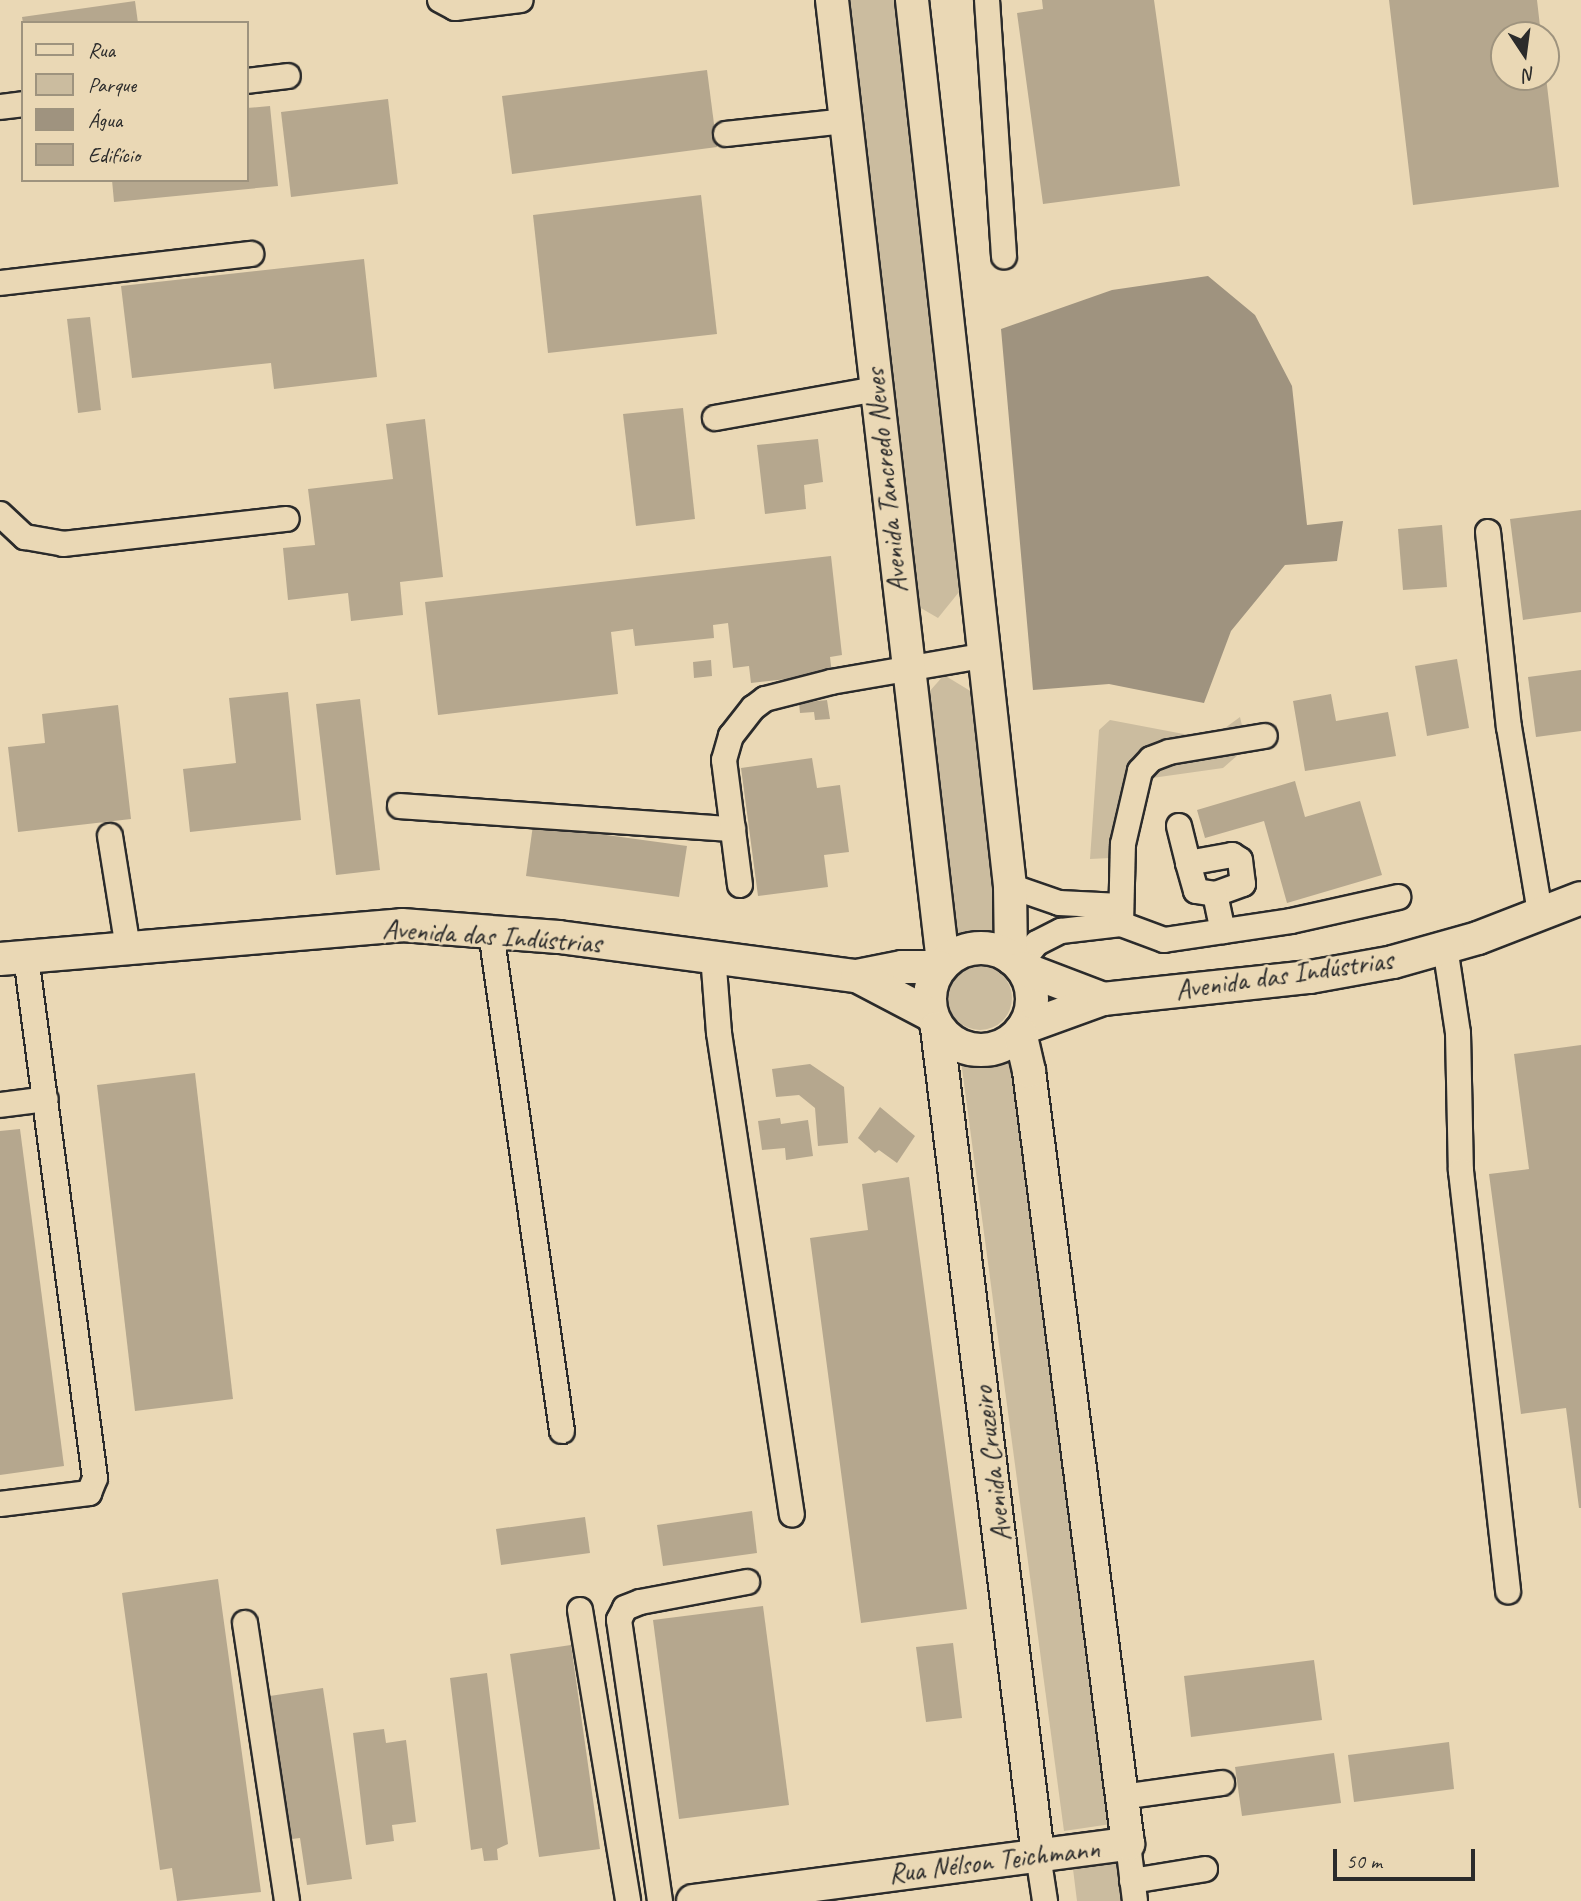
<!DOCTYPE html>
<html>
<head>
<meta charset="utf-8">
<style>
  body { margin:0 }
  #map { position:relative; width:1581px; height:1901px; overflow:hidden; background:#ead8b5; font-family:Caveat,sans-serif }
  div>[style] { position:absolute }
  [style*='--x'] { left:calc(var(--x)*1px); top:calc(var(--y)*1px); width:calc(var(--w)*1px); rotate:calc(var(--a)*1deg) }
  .green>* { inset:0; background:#cbbc9f }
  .round { border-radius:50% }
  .water>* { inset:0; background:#9f937f }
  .building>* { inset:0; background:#b5a78e }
  .roads { filter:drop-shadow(2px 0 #2b2b2b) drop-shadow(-2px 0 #2b2b2b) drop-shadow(0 2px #2b2b2b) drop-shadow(0 -2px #2b2b2b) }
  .minor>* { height:24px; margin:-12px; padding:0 12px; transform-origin:12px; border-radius:12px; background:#ead8b5 }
  .major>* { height:32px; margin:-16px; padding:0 16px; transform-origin:16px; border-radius:16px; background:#ead8b5 }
  .major>.ring { margin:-16px; padding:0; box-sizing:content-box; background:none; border:32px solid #ead8b5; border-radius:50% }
  span { translate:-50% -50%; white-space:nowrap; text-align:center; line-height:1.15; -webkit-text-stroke:6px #ead8b5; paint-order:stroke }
  .street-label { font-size:28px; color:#2b2b2b }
  .legend { position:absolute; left:21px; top:21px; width:228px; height:161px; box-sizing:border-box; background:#ead8b5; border:2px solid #9e937e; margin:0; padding:9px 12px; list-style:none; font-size:21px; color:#2b2b2b }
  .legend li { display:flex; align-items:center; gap:14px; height:35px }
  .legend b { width:35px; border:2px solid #9e937e }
  .north { position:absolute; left:1490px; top:21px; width:70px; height:70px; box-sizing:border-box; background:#ead8b5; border:2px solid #9e937e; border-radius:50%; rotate:167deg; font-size:19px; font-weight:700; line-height:28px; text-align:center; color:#2b2b2b }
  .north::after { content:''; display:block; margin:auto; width:24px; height:32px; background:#2b2b2b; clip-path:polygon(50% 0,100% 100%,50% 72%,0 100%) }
  .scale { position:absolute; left:1333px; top:1849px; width:142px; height:32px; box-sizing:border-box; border:4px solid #2b2b2b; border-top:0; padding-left:9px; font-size:21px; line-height:24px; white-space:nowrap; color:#2b2b2b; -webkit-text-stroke:5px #ead8b5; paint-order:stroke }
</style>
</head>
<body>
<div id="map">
  <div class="green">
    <div style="clip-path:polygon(844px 0,896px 0,959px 592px,938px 618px,914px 604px)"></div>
    <div style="clip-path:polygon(944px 675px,972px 692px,1000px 934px,948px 940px,921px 701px)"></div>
    <div style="clip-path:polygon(1240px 717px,1247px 747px,1223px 768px,1152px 778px,1129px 787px,1110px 858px,1090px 859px,1099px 730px,1110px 720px,1210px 739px)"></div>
    <div class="round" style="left:948px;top:966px;width:64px;height:64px"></div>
    <div style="clip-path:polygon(1018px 1054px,1111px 1824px,1064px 1831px,961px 1061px)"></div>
    <div style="clip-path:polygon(1117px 1863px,1122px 1901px,1077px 1901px,1073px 1869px)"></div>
  </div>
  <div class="water">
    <div style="clip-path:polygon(1208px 276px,1255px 315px,1292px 386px,1307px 525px,1343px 521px,1337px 561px,1285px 565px,1231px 631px,1204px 703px,1109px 684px,1033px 690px,1001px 329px,1112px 290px)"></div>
  </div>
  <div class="building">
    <div style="clip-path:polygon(1042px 0,1154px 0,1180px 186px,1043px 204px,1017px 13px,1043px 9px)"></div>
    <div style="clip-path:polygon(1389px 0,1537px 0,1541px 35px,1504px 35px,1504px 77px,1546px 77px,1559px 187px,1413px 205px)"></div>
    <div style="clip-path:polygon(135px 1px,138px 23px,23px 23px,22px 17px)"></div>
    <div style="clip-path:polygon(707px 70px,717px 147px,512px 174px,502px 96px)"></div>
    <div style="clip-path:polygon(388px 99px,398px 184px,291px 197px,281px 112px)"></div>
    <div style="clip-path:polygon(270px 106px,278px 186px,114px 202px,112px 180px,247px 180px,247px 108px)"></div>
    <div style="clip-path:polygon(701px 195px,717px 334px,548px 353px,533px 215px)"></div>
    <div style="clip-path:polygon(364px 259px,377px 377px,274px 389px,271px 363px,132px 378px,121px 286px)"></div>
    <div style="clip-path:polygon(90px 317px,101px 410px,78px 413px,67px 319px)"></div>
    <div style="clip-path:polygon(683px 408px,695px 519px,636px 526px,623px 414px)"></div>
    <div style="clip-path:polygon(425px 419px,443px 577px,400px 582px,403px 615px,351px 621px,348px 593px,288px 600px,283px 548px,315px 545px,308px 489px,393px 479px,386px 424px)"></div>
    <div style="clip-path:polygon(818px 439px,823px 482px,804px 485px,806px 509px,765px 514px,757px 445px)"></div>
    <div style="clip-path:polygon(1581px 510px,1581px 612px,1523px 620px,1510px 519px)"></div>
    <div style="clip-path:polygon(1442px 525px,1447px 587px,1403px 590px,1398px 529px)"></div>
    <div style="clip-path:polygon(831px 556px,842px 655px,830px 657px,832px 674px,751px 683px,749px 666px,733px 668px,728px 623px,713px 625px,714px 638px,635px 646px,633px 629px,611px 632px,618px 694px,438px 715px,425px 602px)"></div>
    <div style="clip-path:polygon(1457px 659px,1469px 728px,1427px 736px,1415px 666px)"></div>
    <div style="clip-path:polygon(711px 660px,712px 676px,694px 678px,693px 662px)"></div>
    <div style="clip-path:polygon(1581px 670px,1581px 731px,1536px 737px,1528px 677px)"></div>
    <div style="clip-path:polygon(288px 692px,301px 820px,190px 832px,183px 769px,236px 763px,229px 698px)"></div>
    <div style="clip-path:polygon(1331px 694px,1336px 721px,1388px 712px,1396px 756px,1305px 771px,1293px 701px)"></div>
    <div style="clip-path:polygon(360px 699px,380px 870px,336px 875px,316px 704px)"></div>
    <div style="clip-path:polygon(827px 700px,830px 719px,815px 720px,814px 712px,800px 713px,799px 703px)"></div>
    <div style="clip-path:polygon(118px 705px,131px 819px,18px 832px,8px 747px,45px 743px,42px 714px)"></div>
    <div style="clip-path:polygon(812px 758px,817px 788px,840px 785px,849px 852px,824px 855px,828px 887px,758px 896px,741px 768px)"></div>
    <div style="clip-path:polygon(1295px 781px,1305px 817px,1360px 801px,1382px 875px,1287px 903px,1264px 821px,1205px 838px,1197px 810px)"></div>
    <div style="clip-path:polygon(533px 825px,687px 846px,679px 897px,526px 876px)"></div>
    <div style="clip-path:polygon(1581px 1045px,1581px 1508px,1579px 1508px,1566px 1408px,1521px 1414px,1489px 1174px,1529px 1169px,1514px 1054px)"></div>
    <div style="clip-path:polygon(810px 1064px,844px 1087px,848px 1143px,818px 1146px,815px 1108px,799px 1095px,776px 1097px,772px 1069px)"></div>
    <div style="clip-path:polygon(195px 1073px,233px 1399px,135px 1411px,97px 1085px)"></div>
    <div style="clip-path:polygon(880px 1107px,915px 1136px,897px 1163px,879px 1150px,875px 1153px,858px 1138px)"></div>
    <div style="clip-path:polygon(780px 1118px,781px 1124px,808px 1120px,813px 1156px,786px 1160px,785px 1148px,762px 1150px,758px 1121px)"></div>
    <div style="clip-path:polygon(20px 1129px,64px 1466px,0 1475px,0 1131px)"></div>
    <div style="clip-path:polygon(909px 1177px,967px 1609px,861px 1623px,810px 1238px,868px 1230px,862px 1184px)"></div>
    <div style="clip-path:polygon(752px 1511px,757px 1553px,663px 1566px,657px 1525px)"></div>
    <div style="clip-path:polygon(585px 1517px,590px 1553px,501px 1565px,496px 1529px)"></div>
    <div style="clip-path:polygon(218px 1579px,261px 1892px,177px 1901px,172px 1868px,160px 1870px,122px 1593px)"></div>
    <div style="clip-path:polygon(763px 1606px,789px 1805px,679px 1819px,653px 1620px)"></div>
    <div style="clip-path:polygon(953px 1643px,962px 1718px,926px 1722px,916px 1647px)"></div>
    <div style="clip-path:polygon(571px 1645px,600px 1849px,539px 1857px,510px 1654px)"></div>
    <div style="clip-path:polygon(1314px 1660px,1322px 1720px,1191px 1737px,1184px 1676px)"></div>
    <div style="clip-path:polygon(487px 1673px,508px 1844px,497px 1849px,498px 1860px,484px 1861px,482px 1848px,471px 1850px,450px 1678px)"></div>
    <div style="clip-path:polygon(323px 1688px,352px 1879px,307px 1885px,300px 1838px,284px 1840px,263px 1697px)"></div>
    <div style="clip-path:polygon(384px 1729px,386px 1743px,406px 1740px,416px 1822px,392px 1825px,394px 1841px,366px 1845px,353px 1733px)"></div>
    <div style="clip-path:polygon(1449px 1742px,1454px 1789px,1354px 1802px,1348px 1755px)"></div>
    <div style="clip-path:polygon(1334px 1753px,1341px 1803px,1242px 1816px,1235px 1767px)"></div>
  </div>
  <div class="roads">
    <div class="minor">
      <div style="--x:440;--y:0;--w:17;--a:28"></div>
      <div style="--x:455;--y:8;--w:66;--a:-6.9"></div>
      <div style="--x:987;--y:0;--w:257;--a:86.2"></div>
      <div style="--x:247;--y:81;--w:41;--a:-7"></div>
      <div style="--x:0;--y:107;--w:23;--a:-7"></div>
      <div style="--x:726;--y:134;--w:121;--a:-6.2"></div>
      <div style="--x:0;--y:283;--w:253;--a:-6.6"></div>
      <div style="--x:715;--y:418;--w:164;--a:-10.2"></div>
      <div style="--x:0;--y:514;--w:34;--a:43"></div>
      <div style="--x:25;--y:537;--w:39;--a:10"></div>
      <div style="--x:63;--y:544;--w:225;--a:-6.4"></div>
      <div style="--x:1488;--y:532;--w:196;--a:83.9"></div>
      <div style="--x:1509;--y:727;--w:189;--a:80.5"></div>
      <div style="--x:400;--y:806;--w:334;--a:4"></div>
      <div style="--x:1179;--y:826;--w:38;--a:76"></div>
      <div style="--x:1188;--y:863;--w:45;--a:-10.3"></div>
      <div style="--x:1232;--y:855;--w:9;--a:32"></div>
      <div style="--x:1240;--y:860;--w:24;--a:83"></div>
      <div style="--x:1243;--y:884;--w:30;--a:160"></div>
      <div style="--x:1215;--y:894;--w:38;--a:78"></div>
      <div style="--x:110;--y:836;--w:113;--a:80.9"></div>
      <div style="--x:1188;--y:863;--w:29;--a:74"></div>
      <div style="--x:1196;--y:891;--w:19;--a:9"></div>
      <div style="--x:740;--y:885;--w:126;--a:-97.3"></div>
      <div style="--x:724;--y:760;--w:25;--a:-74"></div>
      <div style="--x:731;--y:736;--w:36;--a:-52"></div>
      <div style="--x:753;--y:708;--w:15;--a:-37"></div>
      <div style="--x:765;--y:699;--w:68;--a:-14.4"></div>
      <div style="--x:831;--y:682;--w:152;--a:-9.8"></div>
      <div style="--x:1010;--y:886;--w:52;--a:19.1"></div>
      <div style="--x:1059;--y:903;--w:62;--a:2.8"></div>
      <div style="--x:1121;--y:924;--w:80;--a:-88.6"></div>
      <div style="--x:1123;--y:844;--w:75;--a:-76.9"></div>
      <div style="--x:1140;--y:771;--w:16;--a:-47"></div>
      <div style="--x:1151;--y:759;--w:19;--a:-21"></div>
      <div style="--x:1169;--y:752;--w:97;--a:-9.5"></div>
      <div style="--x:491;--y:932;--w:504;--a:81.9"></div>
      <div style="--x:1445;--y:947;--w:87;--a:81.4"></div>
      <div style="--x:1458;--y:1033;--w:138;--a:88.8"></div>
      <div style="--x:1461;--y:1171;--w:423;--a:83.6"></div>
      <div style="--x:713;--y:955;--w:78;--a:85.6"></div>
      <div style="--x:719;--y:1033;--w:487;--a:81.4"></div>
      <div style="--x:1019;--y:965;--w:28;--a:-51"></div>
      <div style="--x:1037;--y:943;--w:27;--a:-27"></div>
      <div style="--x:1061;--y:931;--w:60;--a:-6.7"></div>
      <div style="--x:1121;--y:924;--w:46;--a:20.4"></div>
      <div style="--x:1164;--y:940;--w:128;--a:-8.5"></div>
      <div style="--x:1291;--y:921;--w:110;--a:-12.6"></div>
      <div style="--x:0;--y:1105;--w:46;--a:-7.4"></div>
      <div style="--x:0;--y:1504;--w:90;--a:-7"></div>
      <div style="--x:89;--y:1493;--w:16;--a:-68"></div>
      <div style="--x:95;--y:1478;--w:526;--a:-97.54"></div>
      <div style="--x:580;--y:1610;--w:295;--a:80.6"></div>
      <div style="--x:245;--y:1623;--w:281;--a:81.4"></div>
      <div style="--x:1122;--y:1797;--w:101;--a:-8"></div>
      <div style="--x:1128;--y:1844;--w:57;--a:83"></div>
      <div style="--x:1038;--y:1855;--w:47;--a:81.3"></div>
      <div style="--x:1132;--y:1881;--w:74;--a:-9.3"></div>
      <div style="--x:660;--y:1901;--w:284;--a:-98.3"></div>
      <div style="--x:619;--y:1620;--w:13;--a:-63"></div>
      <div style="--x:625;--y:1608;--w:16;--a:-22"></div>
      <div style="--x:640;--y:1602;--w:109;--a:-10.6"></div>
    </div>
    <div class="major">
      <div style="--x:832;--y:0;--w:969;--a:83.42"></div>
      <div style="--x:912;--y:0;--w:891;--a:83.69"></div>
      <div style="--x:1010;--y:886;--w:72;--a:89.2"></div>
      <div class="ring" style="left:930px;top:948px;width:70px;height:70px"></div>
      <div style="--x:0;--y:959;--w:403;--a:-4.8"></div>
      <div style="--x:402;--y:925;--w:157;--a:4.4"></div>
      <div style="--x:559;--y:937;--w:301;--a:7.5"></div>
      <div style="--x:857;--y:976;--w:46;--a:-11.3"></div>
      <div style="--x:902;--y:967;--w:37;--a:0"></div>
      <div style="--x:1022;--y:968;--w:87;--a:20.9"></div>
      <div style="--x:857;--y:976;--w:84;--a:27.8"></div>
      <div style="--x:937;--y:1028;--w:833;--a:83.04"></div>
      <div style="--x:1023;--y:1028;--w:85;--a:-19.9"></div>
      <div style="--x:1103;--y:999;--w:208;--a:-6.1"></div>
      <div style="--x:1310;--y:977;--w:84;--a:-10.2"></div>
      <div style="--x:1393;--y:962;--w:88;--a:-15.8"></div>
      <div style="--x:1478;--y:938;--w:110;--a:-21.2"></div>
      <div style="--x:693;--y:1901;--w:439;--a:-7.5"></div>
      <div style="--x:1128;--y:1844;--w:779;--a:-97.3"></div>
      <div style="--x:1029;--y:1071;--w:40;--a:-103"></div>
    </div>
  </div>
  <div class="street-label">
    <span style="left:886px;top:481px;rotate:-96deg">Avenida Tancredo Neves</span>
    <span style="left:492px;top:936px;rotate:4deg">Avenida das Indústrias</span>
    <span style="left:1284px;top:975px;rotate:-8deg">Avenida das Indústrias</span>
    <span style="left:992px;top:1464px;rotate:-97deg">Avenida Cruzeiro</span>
    <span style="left:994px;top:1861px;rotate:-7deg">Rua Nélson Teichmann</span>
  </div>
  <ul class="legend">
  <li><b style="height:9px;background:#ead8b5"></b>Rua</li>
  <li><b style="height:19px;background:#cbbc9f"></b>Parque</li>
  <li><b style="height:19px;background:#9f937f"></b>Água</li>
  <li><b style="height:19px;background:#b5a78e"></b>Edifício</li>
  </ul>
  <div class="north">N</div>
  <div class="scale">50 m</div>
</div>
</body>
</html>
